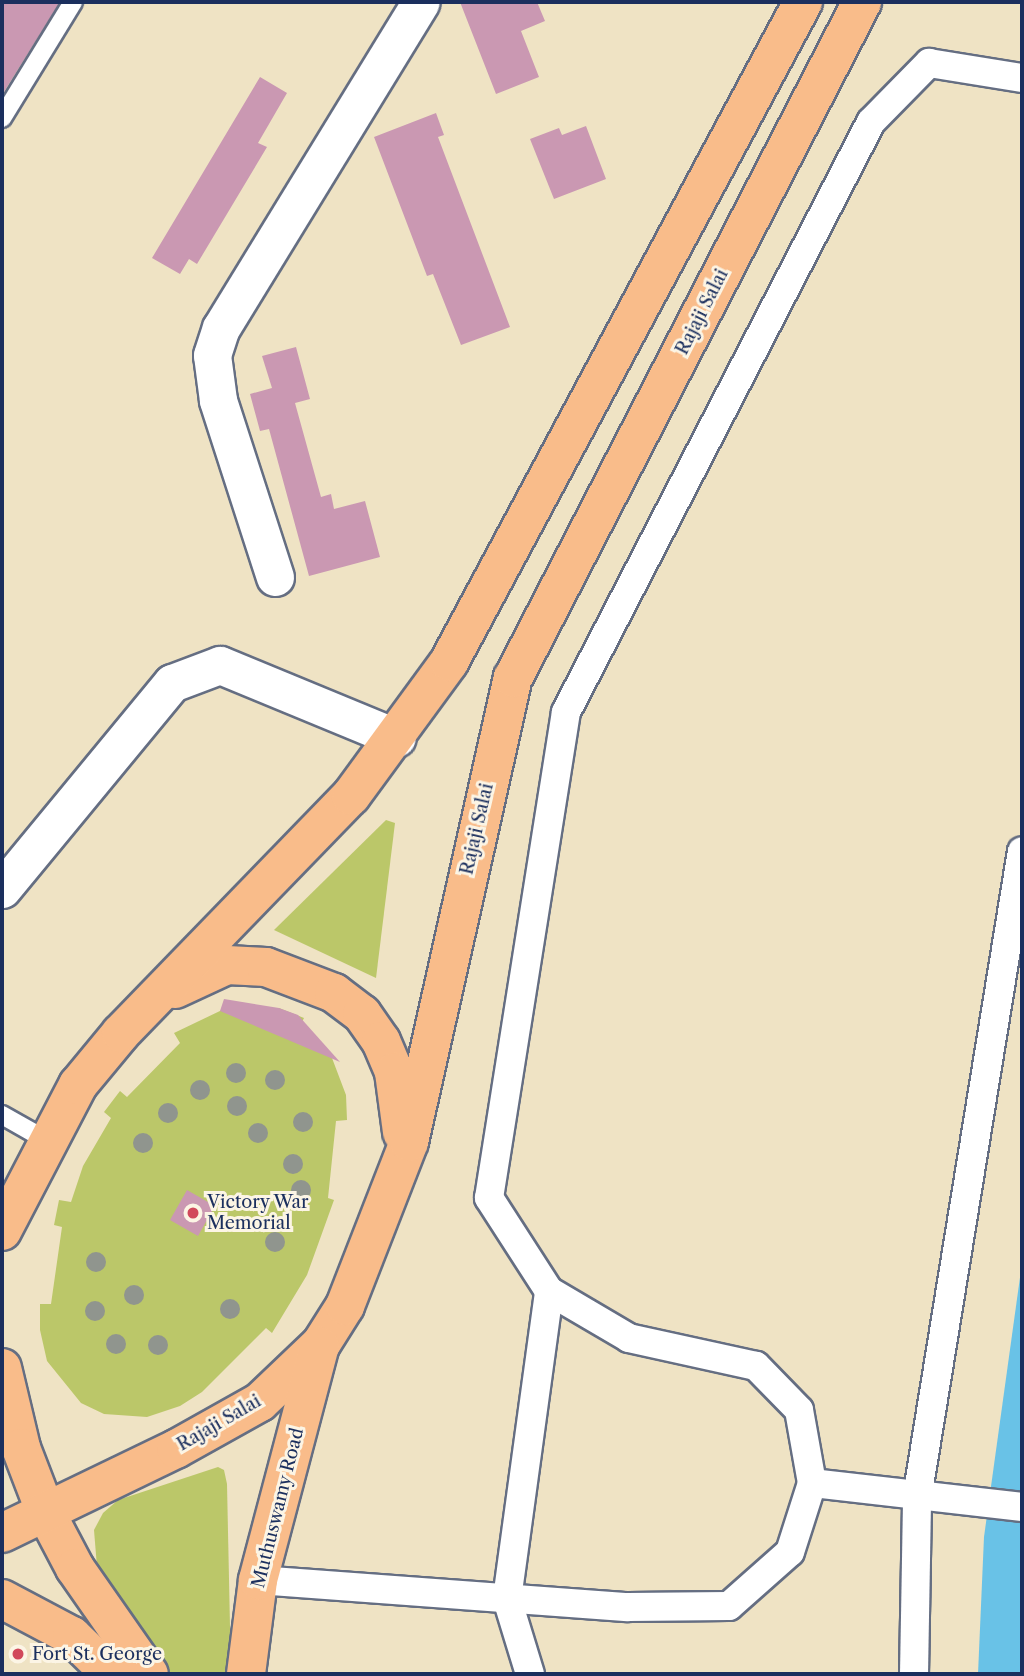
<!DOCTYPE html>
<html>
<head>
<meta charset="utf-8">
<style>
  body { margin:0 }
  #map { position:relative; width:1024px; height:1676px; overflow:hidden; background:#efe3c4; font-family:"Libre Caslon Text",serif }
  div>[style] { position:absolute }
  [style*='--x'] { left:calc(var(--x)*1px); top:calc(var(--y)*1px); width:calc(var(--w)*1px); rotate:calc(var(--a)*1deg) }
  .green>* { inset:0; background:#bbc769 }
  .water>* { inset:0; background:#69c2e7 }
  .building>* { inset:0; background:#ca98b2 }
  .roads { filter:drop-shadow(2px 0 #656e82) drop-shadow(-2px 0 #656e82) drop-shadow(0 2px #656e82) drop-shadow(0 -2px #656e82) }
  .service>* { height:18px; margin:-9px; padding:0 9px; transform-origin:9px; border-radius:9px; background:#fff }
  .pedestrian>* { height:28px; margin:-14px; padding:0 14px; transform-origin:14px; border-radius:14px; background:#fff }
  .minor>* { height:37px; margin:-18.5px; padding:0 18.5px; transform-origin:18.5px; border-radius:18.5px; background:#fff }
  .primary>* { height:38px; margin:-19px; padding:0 19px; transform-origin:19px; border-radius:19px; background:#f9bc8a }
  .trees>* { width:20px; height:20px; margin:-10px; border-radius:50%; background:#90958e }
  .dots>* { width:19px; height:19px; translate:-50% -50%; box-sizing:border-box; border:4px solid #fcf5e5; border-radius:50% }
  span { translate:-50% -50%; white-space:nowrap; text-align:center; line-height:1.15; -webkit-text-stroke:6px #fcf5e5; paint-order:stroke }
  .street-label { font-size:18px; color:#1b2f5e }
  .poi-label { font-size:18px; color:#1b2f5e }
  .left { translate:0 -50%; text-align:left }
  .frame { position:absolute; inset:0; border:4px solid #1b2f5e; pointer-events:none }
</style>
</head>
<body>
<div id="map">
  <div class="green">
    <div style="clip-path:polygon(386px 820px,395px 823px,376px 978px,274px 930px)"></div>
    <div style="clip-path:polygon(279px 1008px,304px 1018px,302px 1022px,332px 1058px,346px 1095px,347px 1120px,336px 1121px,328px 1198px,334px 1200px,307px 1275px,272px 1333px,266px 1328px,202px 1392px,180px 1406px,147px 1417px,104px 1414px,81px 1403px,47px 1361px,40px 1330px,40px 1304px,51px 1304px,62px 1227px,54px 1225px,59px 1200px,71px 1202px,83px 1166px,111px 1118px,104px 1112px,120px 1091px,127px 1097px,180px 1043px,174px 1033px,222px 1010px)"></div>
    <div style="clip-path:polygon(218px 1467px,224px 1470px,227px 1484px,231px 1674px,166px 1674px,97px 1567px,94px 1530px,103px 1513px,118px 1500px)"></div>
  </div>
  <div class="water">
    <div style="clip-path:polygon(1022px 1263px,1022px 1674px,978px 1674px,984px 1537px)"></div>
  </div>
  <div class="building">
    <div style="clip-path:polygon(2px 2px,60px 2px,2px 95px)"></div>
    <div style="clip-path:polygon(460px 2px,537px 2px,545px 21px,521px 31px,539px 77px,496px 94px)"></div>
    <div style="clip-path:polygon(260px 77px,287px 93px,258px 143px,267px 147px,197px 264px,189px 259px,180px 274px,152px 258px)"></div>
    <div style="clip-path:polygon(436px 113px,444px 135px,438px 137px,510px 327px,461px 345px,433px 274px,427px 276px,374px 137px)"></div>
    <div style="clip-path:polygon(586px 126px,606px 179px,554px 199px,530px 139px,559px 128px,562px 135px)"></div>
    <div style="clip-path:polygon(296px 347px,310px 399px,295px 403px,321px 497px,331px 494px,334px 509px,365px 501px,380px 557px,309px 576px,269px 429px,260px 431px,250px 394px,272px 388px,262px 356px)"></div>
    <div style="clip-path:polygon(224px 999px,279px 1008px,298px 1015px,340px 1062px,220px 1011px)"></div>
    <div style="clip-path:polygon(187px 1190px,215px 1206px,198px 1236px,170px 1220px)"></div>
  </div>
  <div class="roads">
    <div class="service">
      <div style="--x:2;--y:118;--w:136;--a:-58.5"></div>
      <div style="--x:2;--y:1115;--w:51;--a:29.6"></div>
    </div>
    <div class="pedestrian">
      <div style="--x:812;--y:1483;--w:74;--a:-100.1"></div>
      <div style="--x:799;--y:1410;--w:62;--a:-134.3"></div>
      <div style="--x:756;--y:1366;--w:130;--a:-167.6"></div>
      <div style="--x:629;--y:1338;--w:93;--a:-149.6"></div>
      <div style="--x:549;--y:1291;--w:111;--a:-122.8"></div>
      <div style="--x:489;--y:1198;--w:492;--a:-81"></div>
      <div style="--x:566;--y:712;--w:664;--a:-62.66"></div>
      <div style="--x:871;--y:122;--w:83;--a:-45.5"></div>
      <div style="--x:929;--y:63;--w:94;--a:9.2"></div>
      <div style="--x:258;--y:1580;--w:371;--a:4.2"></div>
      <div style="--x:628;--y:1607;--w:101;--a:-0.6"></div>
      <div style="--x:729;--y:1606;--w:81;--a:-41.5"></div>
      <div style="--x:790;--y:1552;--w:72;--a:-72.3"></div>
      <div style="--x:812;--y:1483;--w:211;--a:6.5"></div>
      <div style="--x:530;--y:1674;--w:78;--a:-107"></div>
      <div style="--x:507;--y:1599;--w:311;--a:-82.2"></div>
      <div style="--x:914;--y:1674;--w:176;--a:-89"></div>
      <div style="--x:917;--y:1498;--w:655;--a:-80.78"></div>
    </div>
    <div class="minor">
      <div style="--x:275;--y:577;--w:186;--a:-107.9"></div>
      <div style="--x:218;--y:400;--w:45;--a:-97.6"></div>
      <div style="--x:212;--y:355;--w:28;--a:-72"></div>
      <div style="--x:221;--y:328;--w:382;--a:-58.5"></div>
      <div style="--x:2;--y:889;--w:267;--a:-50.5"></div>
      <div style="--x:172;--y:683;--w:51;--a:-20.6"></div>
      <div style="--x:220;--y:665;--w:191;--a:22.4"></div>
    </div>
    <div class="primary">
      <div style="--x:175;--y:989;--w:57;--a:-24.8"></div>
      <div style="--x:227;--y:965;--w:39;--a:3"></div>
      <div style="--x:266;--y:967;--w:73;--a:20.9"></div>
      <div style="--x:334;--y:993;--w:35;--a:37"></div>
      <div style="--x:362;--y:1014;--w:33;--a:55"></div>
      <div style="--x:381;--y:1041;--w:34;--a:67"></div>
      <div style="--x:394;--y:1072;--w:61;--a:82.4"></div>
      <div style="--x:2;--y:1231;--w:165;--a:-62.5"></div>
      <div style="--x:78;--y:1085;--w:67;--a:-50.4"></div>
      <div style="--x:121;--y:1033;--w:330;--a:-45.9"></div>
      <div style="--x:351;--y:796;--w:166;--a:-53.8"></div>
      <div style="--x:449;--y:662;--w:749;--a:-61.79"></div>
      <div style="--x:2;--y:1368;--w:82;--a:76.6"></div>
      <div style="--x:21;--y:1448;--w:70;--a:69"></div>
      <div style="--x:46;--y:1513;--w:62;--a:62.2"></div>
      <div style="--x:75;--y:1568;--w:129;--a:55.1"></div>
      <div style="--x:2;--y:1533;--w:193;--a:-25.8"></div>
      <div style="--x:176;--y:1449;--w:96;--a:-29.2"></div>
      <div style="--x:260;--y:1402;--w:84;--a:-43.6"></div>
      <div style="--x:321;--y:1344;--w:45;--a:-57.7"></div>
      <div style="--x:345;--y:1306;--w:176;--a:-68.7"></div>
      <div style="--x:409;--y:1142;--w:476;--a:-77.4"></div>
      <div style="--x:513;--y:678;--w:761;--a:-62.69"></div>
      <div style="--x:2;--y:1599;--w:79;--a:27.9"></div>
      <div style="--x:72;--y:1636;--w:54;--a:44.3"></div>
      <div style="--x:246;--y:1674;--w:95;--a:-82.7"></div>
      <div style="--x:258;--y:1580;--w:242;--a:-75.2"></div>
    </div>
  </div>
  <div class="trees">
    <div style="left:236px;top:1073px"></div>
    <div style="left:275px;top:1080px"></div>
    <div style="left:200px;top:1090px"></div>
    <div style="left:237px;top:1106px"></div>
    <div style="left:168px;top:1113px"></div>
    <div style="left:303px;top:1122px"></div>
    <div style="left:258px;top:1133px"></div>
    <div style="left:143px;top:1143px"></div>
    <div style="left:293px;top:1164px"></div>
    <div style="left:301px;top:1190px"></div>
    <div style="left:275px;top:1242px"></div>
    <div style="left:96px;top:1262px"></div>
    <div style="left:134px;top:1295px"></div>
    <div style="left:230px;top:1309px"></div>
    <div style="left:95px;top:1311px"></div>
    <div style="left:116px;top:1344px"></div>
    <div style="left:158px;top:1345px"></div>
  </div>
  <div class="dots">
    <div style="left:193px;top:1213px;background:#d1495b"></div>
    <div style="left:18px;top:1654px;background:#d1495b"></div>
  </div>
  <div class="street-label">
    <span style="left:702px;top:312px;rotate:-63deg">Rajaji Salai</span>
    <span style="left:477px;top:829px;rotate:-77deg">Rajaji Salai</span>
    <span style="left:219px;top:1423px;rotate:-30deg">Rajaji Salai</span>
    <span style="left:278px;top:1508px;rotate:-76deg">Muthuswamy Road</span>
  </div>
  <div class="poi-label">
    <span class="left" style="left:207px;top:1213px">Victory War<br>Memorial</span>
    <span class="left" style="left:32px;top:1654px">Fort St. George</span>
  </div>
  <div class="frame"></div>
</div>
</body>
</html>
